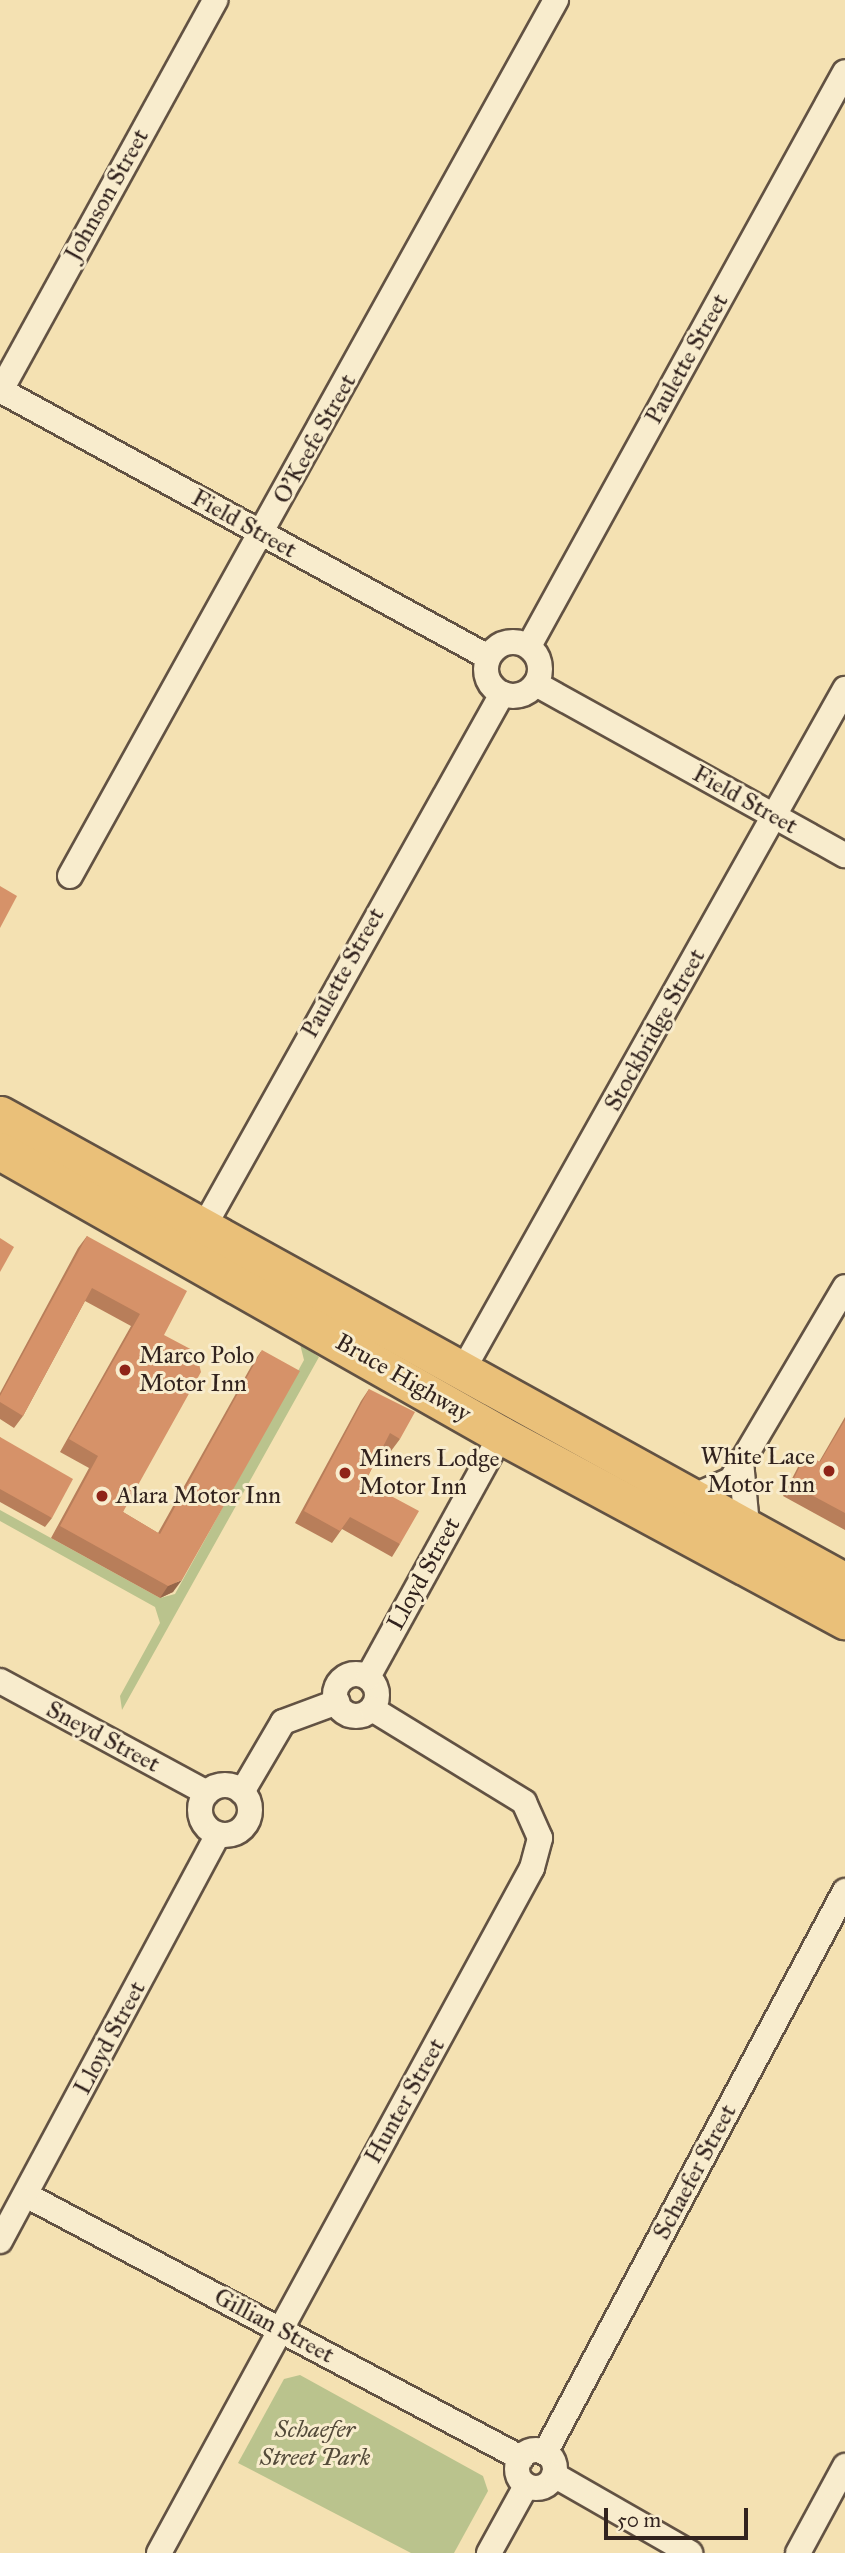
<!DOCTYPE html>
<html>
<head>
<meta charset="utf-8">
<style>
  body { margin:0 }
  #map { position:relative; width:845px; height:2553px; overflow:hidden; background:#f4e1b2; font-family:"IM FELL Great Primer",serif }
  div>[style] { position:absolute }
  [style*='--x'] { left:calc(var(--x)*1px); top:calc(var(--y)*1px); width:calc(var(--w)*1px); rotate:calc(var(--a)*1deg) }
  .green>* { inset:0; background:#bac38d }
  .roads { filter:drop-shadow(2px 0 #625243) drop-shadow(-2px 0 #625243) drop-shadow(0 2px #625243) drop-shadow(0 -2px #625243) }
  .minor>* { height:24px; margin:-12px; padding:0 12px; transform-origin:12px; border-radius:12px; background:#f8eccd }
  .minor>.ring { margin:-12px; padding:0; box-sizing:content-box; background:none; border:24px solid #f8eccd; border-radius:50% }
  .highway>* { height:37px; margin:-18.5px; padding:0 18.5px; transform-origin:18.5px; border-radius:18.5px; background:#eac079 }
  .wall>* { inset:0; background:#b87e5a }
  .shaded-wall>* { inset:0; background:#96664a }
  .building>* { inset:0; background:#d69269 }
  .dots>* { width:19px; height:19px; translate:-50% -50%; box-sizing:border-box; border:4px solid #f8eccd; border-radius:50% }
  span { translate:-50% -50%; white-space:nowrap; text-align:center; line-height:1.15; -webkit-text-stroke:6px #f8eccd; paint-order:stroke }
  .street-label { font-size:24px; color:#32231e }
  .poi-label { font-size:24px; color:#32231e }
  .left { translate:0 -50%; text-align:left }
  .right { translate:-100% -50%; text-align:right }
  .park-label { font-size:24px; color:#544b3a; font-style:italic }
  .scale { position:absolute; left:604px; top:2508px; width:144px; height:32px; box-sizing:border-box; border:4px solid #32231e; border-top:0; padding-left:9px; font-size:21px; line-height:24px; white-space:nowrap; color:#32231e; -webkit-text-stroke:5px #f8eccd; paint-order:stroke }
</style>
</head>
<body>
<div id="map">
  <div class="green">
    <div style="clip-path:polygon(300px 1344px,319px 1357px,122px 1710px,120px 1696px,160px 1623px,155px 1607px,0 1521px,0 1510px,160px 1598px,175px 1594px,304px 1360px)"></div>
    <div style="clip-path:polygon(300px 2375px,483px 2476px,488px 2491px,454px 2553px,411px 2553px,238px 2463px,284px 2379px)"></div>
  </div>
  <div class="roads">
    <div class="minor">
      <div style="--x:0;--y:390;--w:556;--a:28.68"></div>
      <div style="--x:1;--y:390;--w:445;--a:-61.2"></div>
      <div class="ring" style="left:486px;top:642px;width:30px;height:30px"></div>
      <div style="--x:529;--y:646;--w:655;--a:-61.17"></div>
      <div style="--x:536;--y:684;--w:353;--a:29"></div>
      <div style="--x:70;--y:876;--w:1002;--a:-60.98"></div>
      <div style="--x:197;--y:1239;--w:625;--a:-60.77"></div>
      <div style="--x:463;--y:1370;--w:781;--a:-60.71"></div>
      <div style="--x:741;--y:1461;--w:65;--a:84.7"></div>
      <div style="--x:694;--y:1496;--w:40;--a:-23.4"></div>
      <div style="--x:731;--y:1480;--w:224;--a:-59.4"></div>
      <div class="ring" style="left:335px;top:1674px;width:18px;height:18px"></div>
      <div style="--x:368;--y:1677;--w:276;--a:-61.2"></div>
      <div style="--x:0;--y:1681;--w:235;--a:28.4"></div>
      <div class="ring" style="left:200px;top:1785px;width:26px;height:26px"></div>
      <div style="--x:242;--y:1792;--w:81;--a:-59.6"></div>
      <div style="--x:283;--y:1722;--w:58;--a:-20.3"></div>
      <div style="--x:26;--y:2195;--w:561;--a:27.98"></div>
      <div style="--x:0;--y:2241;--w:461;--a:-61.8"></div>
      <div class="ring" style="left:517px;top:2450px;width:14px;height:14px"></div>
      <div style="--x:545;--y:2453;--w:637;--a:-61.91"></div>
      <div style="--x:554;--y:2475;--w:157;--a:29.8"></div>
      <div style="--x:159;--y:2553;--w:780;--a:-61.43"></div>
      <div style="--x:532;--y:1868;--w:31;--a:-75"></div>
      <div style="--x:540;--y:1838;--w:39;--a:-114"></div>
      <div style="--x:524;--y:1802;--w:178;--a:-148.5"></div>
      <div style="--x:489;--y:2553;--w:77;--a:-61.1"></div>
      <div style="--x:798;--y:2553;--w:99;--a:-61.6"></div>
    </div>
    <div class="highway">
      <div style="--x:0;--y:1115;--w:965;--a:28.93"></div>
      <div style="--x:0;--y:1151;--w:576;--a:29.55"></div>
      <div style="--x:501;--y:1435;--w:391;--a:28.3"></div>
    </div>
  </div>
  <div class="wall">
    <div style="clip-path:polygon(87px 1236px,164px 1335px,123px 1512px,158px 1533px,253px 1363px,262px 1350px,173px 1592px,160px 1598px,51px 1538px,89px 1468px,60px 1452px,131px 1326px,85px 1301px,23px 1416px,14px 1428px,0 1419px,0 1393px,78px 1248px)"></div>
    <div style="clip-path:polygon(369px 1389px,400px 1439px,391px 1451px,383px 1446px,365px 1482px,400px 1544px,392px 1557px,342px 1529px,332px 1543px,295px 1523px,361px 1401px)"></div>
    <div style="clip-path:polygon(845px 1417px,845px 1530px,783px 1496px,798px 1467px,806px 1454px,819px 1462px)"></div>
    <div style="clip-path:polygon(0 1437px,52px 1518px,45px 1527px,0 1502px)"></div>
  </div>
  <div class="shaded-wall">
    <div style="clip-path:polygon(182px 1580px,173px 1592px,160px 1598px,168px 1586px)"></div>
  </div>
  <div class="building">
    <div style="clip-path:polygon(0 886px,17px 896px,0 928px)"></div>
    <div style="clip-path:polygon(87px 1236px,187px 1291px,164px 1335px,196px 1352px,201px 1372px,123px 1512px,160px 1534px,262px 1350px,300px 1371px,182px 1580px,168px 1586px,60px 1526px,98px 1456px,69px 1439px,140px 1314px,92px 1288px,23px 1416px,0 1402px,0 1396px)"></div>
    <div style="clip-path:polygon(0 1238px,14px 1247px,0 1272px)"></div>
    <div style="clip-path:polygon(369px 1389px,415px 1412px,400px 1439px,390px 1433px,365px 1482px,419px 1511px,400px 1544px,350px 1517px,340px 1531px,304px 1511px)"></div>
    <div style="clip-path:polygon(845px 1420px,845px 1513px,791px 1484px,806px 1454px,820px 1462px)"></div>
    <div style="clip-path:polygon(0 1437px,73px 1479px,52px 1518px,0 1489px)"></div>
  </div>
  <div class="dots">
    <div style="left:125px;top:1370px;background:#8f2418"></div>
    <div style="left:829px;top:1471px;background:#8f2418"></div>
    <div style="left:345px;top:1473px;background:#8f2418"></div>
    <div style="left:102px;top:1496px;background:#8f2418"></div>
  </div>
  <div class="street-label">
    <span style="left:107px;top:195px;rotate:-61deg">Johnson Street</span>
    <span style="left:687px;top:359px;rotate:-61deg">Paulette Street</span>
    <span style="left:315px;top:439px;rotate:-61deg">O'Keefe Street</span>
    <span style="left:244px;top:524px;rotate:29deg">Field Street</span>
    <span style="left:745px;top:800px;rotate:29deg">Field Street</span>
    <span style="left:343px;top:973px;rotate:-61deg">Paulette Street</span>
    <span style="left:655px;top:1030px;rotate:-61deg">Stockbridge Street</span>
    <span style="left:403px;top:1378px;rotate:30deg">Bruce Highway</span>
    <span style="left:424px;top:1574px;rotate:-61deg">Lloyd Street</span>
    <span style="left:103px;top:1737px;rotate:28deg">Sneyd Street</span>
    <span style="left:110px;top:2038px;rotate:-62deg">Lloyd Street</span>
    <span style="left:405px;top:2101px;rotate:-61deg">Hunter Street</span>
    <span style="left:695px;top:2172px;rotate:-62deg">Schaefer Street</span>
    <span style="left:274px;top:2326px;rotate:28deg">Gillian Street</span>
  </div>
  <div class="poi-label">
    <span class="left" style="left:139px;top:1370px">Marco Polo<br>Motor Inn</span>
    <span class="right" style="left:815px;top:1471px">White Lace<br>Motor Inn</span>
    <span class="left" style="left:359px;top:1473px">Miners Lodge<br>Motor Inn</span>
    <span class="left" style="left:116px;top:1496px">Alara Motor Inn</span>
  </div>
  <div class="park-label">
    <span style="left:315px;top:2444px">Schaefer<br>Street Park</span>
  </div>
  <div class="scale">50 m</div>
</div>
</body>
</html>
